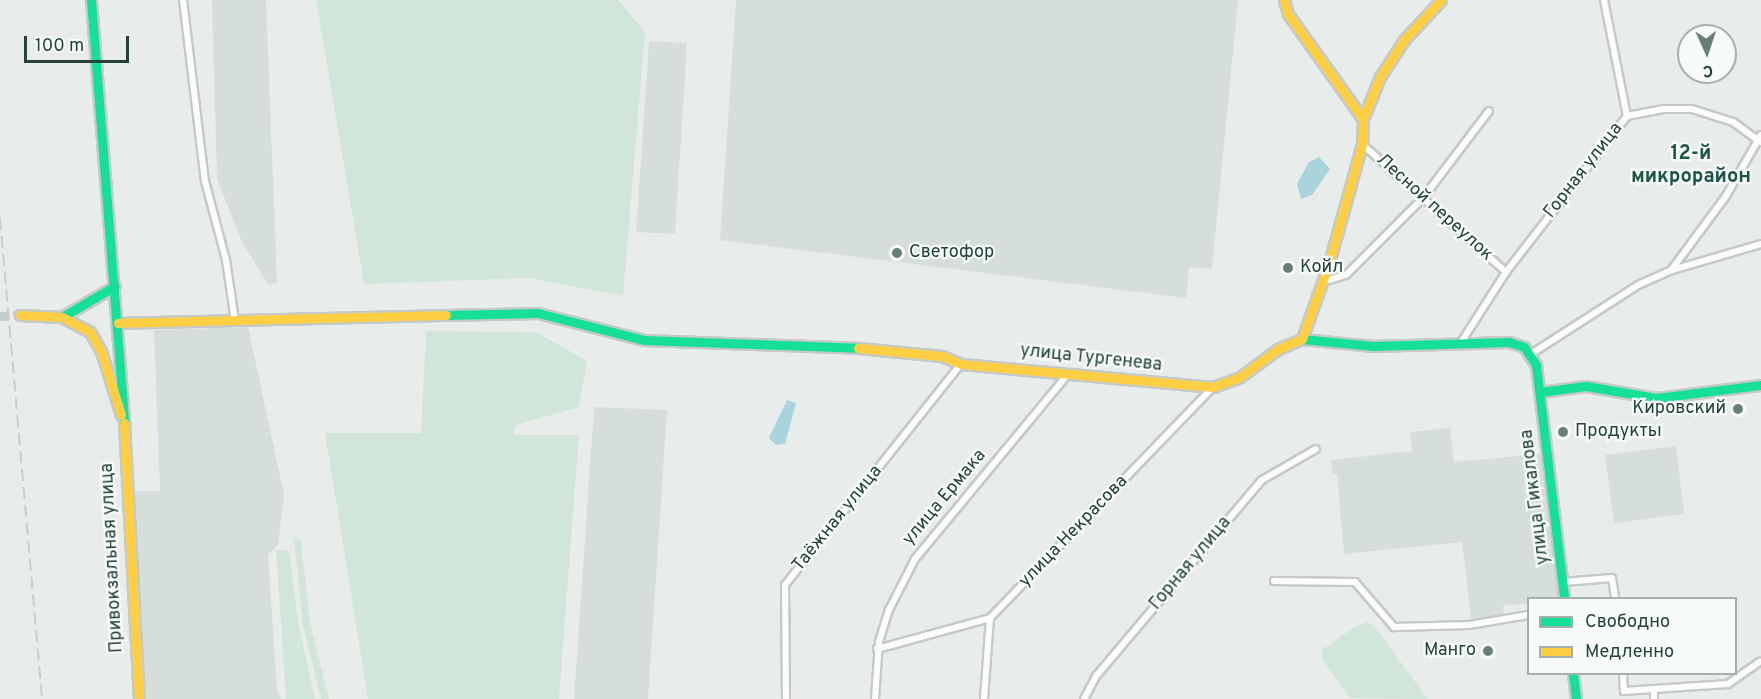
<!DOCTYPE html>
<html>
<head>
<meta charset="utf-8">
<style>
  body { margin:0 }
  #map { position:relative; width:1761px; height:699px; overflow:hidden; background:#e8edeb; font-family:Overpass,sans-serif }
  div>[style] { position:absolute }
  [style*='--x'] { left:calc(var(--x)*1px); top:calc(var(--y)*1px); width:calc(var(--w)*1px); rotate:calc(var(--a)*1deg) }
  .built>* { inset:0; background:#d6dedb }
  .green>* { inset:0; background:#d1e6d8 }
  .water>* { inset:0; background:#a9d4db }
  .secondary-tunnel>* { height:9px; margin-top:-4.5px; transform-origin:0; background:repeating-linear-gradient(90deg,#c1cbc8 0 9px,transparent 0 13.5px) }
  .roads { filter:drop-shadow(2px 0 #c5cac8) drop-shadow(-2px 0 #c5cac8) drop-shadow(0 2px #c5cac8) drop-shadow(0 -2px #c5cac8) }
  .street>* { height:6px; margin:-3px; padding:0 3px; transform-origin:3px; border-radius:3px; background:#fcfcfc }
  .fast>* { height:9px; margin:-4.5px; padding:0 4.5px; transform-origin:4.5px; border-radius:4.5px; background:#16e098 }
  .slow>* { height:9px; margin:-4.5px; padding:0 4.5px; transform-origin:4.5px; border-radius:4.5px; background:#ffcf43 }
  .rail>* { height:2px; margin-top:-1px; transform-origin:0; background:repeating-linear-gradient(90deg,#c9cdcc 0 12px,transparent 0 18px) }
  .dots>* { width:16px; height:16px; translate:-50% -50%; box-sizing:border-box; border:3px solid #f7fbf9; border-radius:50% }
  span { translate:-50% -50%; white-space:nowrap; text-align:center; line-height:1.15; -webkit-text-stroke:4.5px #f7fbf9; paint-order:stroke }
  .street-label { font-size:18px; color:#24423a }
  .poi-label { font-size:18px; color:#24423a }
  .left { translate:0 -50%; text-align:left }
  .right { translate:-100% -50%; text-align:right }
  .neighbourhood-label { font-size:20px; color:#1f5548; font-weight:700 }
  .legend { position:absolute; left:1527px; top:597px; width:210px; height:78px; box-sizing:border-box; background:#f7fbf9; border:2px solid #a3b1ad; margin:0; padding:8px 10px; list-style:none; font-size:18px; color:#24423a }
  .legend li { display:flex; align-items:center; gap:12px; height:30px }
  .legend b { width:30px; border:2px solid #a3b1ad }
  .north { position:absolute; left:1677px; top:24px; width:60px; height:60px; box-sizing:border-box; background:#f7fbf9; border:2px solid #a3b1ad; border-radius:50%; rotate:177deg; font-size:16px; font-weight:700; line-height:24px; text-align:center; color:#24423a }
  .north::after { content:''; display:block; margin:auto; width:21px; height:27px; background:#697e78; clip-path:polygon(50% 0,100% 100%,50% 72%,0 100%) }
  .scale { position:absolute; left:24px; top:36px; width:105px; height:27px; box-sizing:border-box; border:3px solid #24423a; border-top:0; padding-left:8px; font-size:18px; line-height:21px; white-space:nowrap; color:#24423a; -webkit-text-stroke:4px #f7fbf9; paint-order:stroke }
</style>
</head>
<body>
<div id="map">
  <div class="built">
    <div style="clip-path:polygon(212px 0,266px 0,277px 283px,268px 284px,242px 242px,217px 179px)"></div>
    <div style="clip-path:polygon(736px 0,1238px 0,1212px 269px,1189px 267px,1186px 298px,720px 240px)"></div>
    <div style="clip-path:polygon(649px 41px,687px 43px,675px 234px,636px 232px)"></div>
    <div style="clip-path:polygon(248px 327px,284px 495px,278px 545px,268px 555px,277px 690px,281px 699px,143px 699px,133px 557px,134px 491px,160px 491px,154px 330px)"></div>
    <div style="clip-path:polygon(594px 407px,667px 410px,648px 699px,574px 699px)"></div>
    <div style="clip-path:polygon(1450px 428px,1454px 462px,1540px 454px,1558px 598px,1528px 598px,1528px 603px,1503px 606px,1504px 617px,1471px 618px,1462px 542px,1344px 554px,1337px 474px,1333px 474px,1331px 460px,1412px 451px,1410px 432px)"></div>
    <div style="clip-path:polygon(1676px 446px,1684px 514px,1614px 523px,1605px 455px)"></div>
  </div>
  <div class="green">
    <div style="clip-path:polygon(316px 0,618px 0,645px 32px,623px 296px,530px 278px,364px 284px)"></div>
    <div style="clip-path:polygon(426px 331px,536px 332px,587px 361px,579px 407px,516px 425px,514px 435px,579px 435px,559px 699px,368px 699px,325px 433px,421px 433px)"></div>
    <div style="clip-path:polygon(294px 538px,301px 540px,310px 624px,329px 699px,321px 699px,303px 626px)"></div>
    <div style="clip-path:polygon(276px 550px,289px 551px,299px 627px,315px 699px,286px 699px)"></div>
    <div style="clip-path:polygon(1367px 622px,1374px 626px,1428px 699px,1350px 698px,1322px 660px,1322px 650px,1356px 626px)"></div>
  </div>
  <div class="water">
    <div style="clip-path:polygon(1319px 157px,1330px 169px,1312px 195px,1301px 199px,1297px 184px,1309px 162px)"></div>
    <div style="clip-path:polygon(787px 400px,796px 403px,785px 444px,776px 445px,769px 438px)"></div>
  </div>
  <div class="secondary-tunnel">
    <div style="--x:0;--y:316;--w:20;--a:-3"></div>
  </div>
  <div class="roads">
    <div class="street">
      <div style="--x:183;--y:0;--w:182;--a:83.1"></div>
      <div style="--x:205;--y:181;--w:82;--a:75.1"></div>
      <div style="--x:226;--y:260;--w:62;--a:81.6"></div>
      <div style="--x:1604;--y:0;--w:118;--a:78.8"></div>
      <div style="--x:1362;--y:144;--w:193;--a:41.6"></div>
      <div style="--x:1672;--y:269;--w:91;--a:-53.5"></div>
      <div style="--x:1726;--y:196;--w:70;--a:-60.2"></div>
      <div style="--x:1323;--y:282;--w:25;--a:-18"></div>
      <div style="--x:1347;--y:274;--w:107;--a:-45"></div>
      <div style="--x:1423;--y:198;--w:109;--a:-52.8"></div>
      <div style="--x:1460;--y:344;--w:85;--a:-57.4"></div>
      <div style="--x:1506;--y:272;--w:197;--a:-52.2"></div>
      <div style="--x:1627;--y:116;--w:37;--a:-11"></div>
      <div style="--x:1663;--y:109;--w:29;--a:0"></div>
      <div style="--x:1692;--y:109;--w:43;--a:17.6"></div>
      <div style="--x:1733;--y:122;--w:34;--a:36"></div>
      <div style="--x:1531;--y:354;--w:127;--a:-32.8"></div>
      <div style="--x:1638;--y:285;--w:37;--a:-24"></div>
      <div style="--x:1672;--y:270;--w:93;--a:-16.3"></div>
      <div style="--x:1274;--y:581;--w:81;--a:0.7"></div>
      <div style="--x:1355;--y:582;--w:60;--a:49.1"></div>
      <div style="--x:1394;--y:627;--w:75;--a:-1.5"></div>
      <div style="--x:1469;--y:625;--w:60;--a:-9.6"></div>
      <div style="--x:1563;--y:582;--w:49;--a:-4.7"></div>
      <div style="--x:1612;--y:578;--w:20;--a:81"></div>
      <div style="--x:877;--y:649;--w:117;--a:-15.3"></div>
      <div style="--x:1623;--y:674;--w:17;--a:87"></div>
      <div style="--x:1624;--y:691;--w:104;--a:-3.9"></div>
      <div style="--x:1728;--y:684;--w:39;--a:-35"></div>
      <div style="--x:786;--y:699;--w:114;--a:-90.5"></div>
      <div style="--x:785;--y:585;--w:283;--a:-51.5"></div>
      <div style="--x:875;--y:699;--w:57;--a:-86"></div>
      <div style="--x:879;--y:642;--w:34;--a:-73"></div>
      <div style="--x:889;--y:610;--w:57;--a:-63"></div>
      <div style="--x:915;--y:559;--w:241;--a:-50.4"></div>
      <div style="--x:984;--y:699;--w:81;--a:-85.8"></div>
      <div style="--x:990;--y:618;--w:321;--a:-46"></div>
      <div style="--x:1084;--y:699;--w:27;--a:-62"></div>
      <div style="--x:1097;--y:675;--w:255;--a:-49.8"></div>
      <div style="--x:1262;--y:480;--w:62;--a:-29.9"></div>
      <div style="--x:1654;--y:699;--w:10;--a:-90"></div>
    </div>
    <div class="fast">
      <div style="--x:91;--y:0;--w:424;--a:85.5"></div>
      <div style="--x:446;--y:315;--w:92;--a:-1.2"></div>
      <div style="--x:538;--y:313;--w:109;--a:14.3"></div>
      <div style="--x:644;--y:340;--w:214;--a:2.1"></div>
      <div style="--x:62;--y:317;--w:61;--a:-30.3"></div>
      <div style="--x:1302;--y:339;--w:71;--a:5.6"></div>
      <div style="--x:1373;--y:346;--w:136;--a:-1.7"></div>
      <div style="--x:1509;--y:342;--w:16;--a:18"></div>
      <div style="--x:1524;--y:347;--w:22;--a:56"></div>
      <div style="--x:1536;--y:365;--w:235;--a:83.1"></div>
      <div style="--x:1540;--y:392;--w:46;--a:-7.4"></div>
      <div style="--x:1586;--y:386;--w:71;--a:9.7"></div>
      <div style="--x:1656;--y:398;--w:106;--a:-7.1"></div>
      <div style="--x:1573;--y:674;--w:25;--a:83"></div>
    </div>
    <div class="slow">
      <div style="--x:1284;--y:0;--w:15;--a:74"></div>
      <div style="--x:1288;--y:14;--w:129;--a:54.5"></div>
      <div style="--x:1363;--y:119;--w:25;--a:92"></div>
      <div style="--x:1362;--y:144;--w:123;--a:105.5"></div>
      <div style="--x:1329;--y:263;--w:81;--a:109.6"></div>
      <div style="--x:1363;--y:119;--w:45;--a:-68"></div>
      <div style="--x:1380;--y:77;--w:44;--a:-57"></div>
      <div style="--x:1404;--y:40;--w:54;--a:-47.2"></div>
      <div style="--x:20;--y:315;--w:42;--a:2.7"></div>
      <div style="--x:62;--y:317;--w:32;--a:28"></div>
      <div style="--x:90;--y:332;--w:22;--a:60"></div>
      <div style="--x:101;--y:351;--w:67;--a:72.6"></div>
      <div style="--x:118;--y:323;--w:328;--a:-1.4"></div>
      <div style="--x:858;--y:348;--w:84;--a:5.4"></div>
      <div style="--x:942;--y:356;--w:21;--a:23"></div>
      <div style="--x:961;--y:364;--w:253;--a:5.2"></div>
      <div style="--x:1213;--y:387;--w:29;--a:-20"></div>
      <div style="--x:1240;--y:377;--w:47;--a:-36.4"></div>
      <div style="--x:1278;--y:349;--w:26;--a:-23"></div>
      <div style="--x:124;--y:423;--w:276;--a:86.9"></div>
    </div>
  </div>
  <div class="rail">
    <div style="--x:0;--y:218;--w:483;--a:85"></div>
  </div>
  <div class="dots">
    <div style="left:897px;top:253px;background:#697e78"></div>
    <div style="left:1288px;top:268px;background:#697e78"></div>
    <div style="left:1738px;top:409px;background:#697e78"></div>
    <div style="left:1563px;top:432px;background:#697e78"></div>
    <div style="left:1488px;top:651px;background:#697e78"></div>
  </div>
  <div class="street-label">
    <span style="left:1584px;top:171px;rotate:-52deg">Горная улица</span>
    <span style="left:1434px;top:208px;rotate:42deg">Лесной переулок</span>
    <span style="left:1091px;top:359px;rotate:6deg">улица Тургенева</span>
    <span style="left:1536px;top:497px;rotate:-97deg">улица Гикалова</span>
    <span style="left:945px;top:498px;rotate:-50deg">улица Ермака</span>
    <span style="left:838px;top:519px;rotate:-51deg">Таёжная улица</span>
    <span style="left:1074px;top:532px;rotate:-46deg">улица Некрасова</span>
    <span style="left:113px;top:558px;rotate:-93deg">Привокзальная улица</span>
    <span style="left:1191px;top:564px;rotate:-50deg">Горная улица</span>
  </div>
  <div class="poi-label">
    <span class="left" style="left:909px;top:253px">Светофор</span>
    <span class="left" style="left:1300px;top:268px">Койл</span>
    <span class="right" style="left:1726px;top:409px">Кировский</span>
    <span class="left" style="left:1575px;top:432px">Продукты</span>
    <span class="right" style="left:1476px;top:651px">Манго</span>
  </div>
  <div class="neighbourhood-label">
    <span style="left:1691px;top:166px">12-й<br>микрорайон</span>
  </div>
  <ul class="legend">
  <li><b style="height:8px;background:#16e098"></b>Свободно</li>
  <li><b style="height:8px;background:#ffcf43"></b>Медленно</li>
  </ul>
  <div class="north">С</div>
  <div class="scale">100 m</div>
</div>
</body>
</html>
